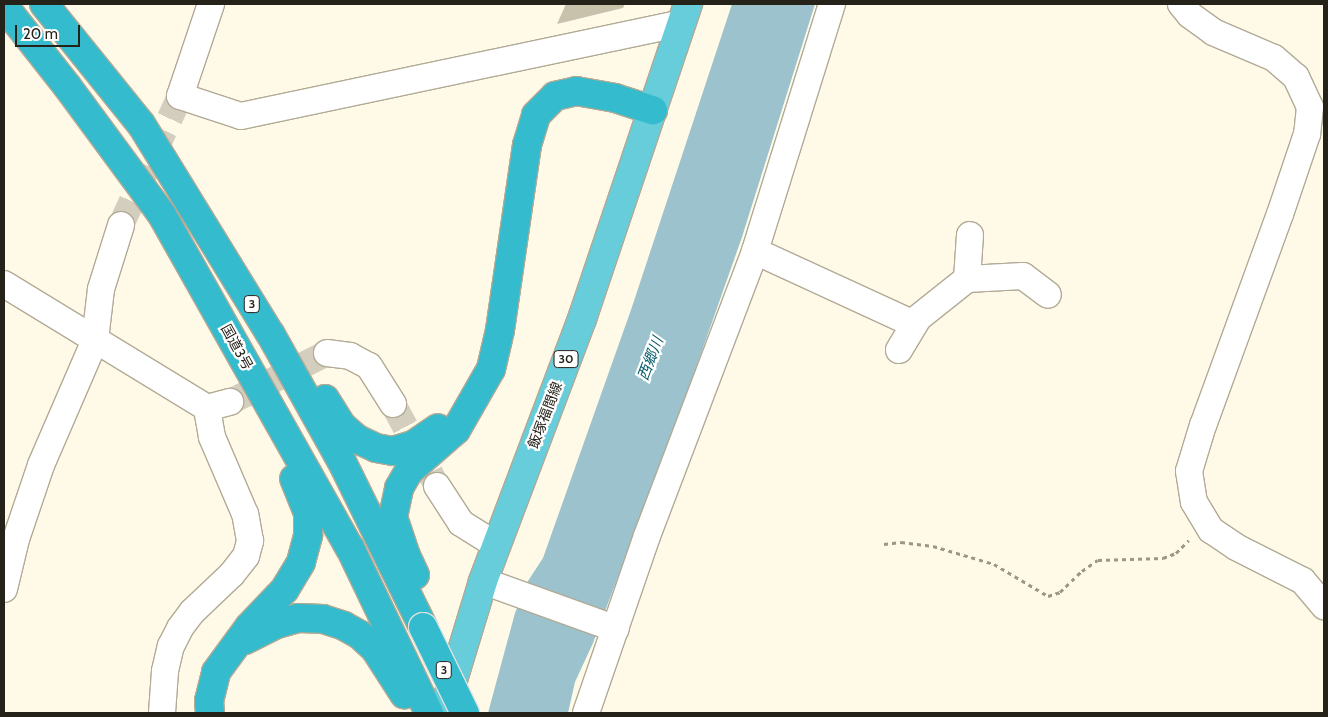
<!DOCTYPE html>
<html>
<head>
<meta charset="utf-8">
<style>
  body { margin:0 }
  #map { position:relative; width:1328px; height:717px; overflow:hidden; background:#fff9e7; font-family:Cabin,"Noto Sans JP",sans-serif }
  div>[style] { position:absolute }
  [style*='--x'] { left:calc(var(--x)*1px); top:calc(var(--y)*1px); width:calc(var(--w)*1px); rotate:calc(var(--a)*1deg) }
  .water>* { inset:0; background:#9bc2cd }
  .building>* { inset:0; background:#c8c1ab }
  .minor-tunnel>* { height:26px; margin-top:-13px; transform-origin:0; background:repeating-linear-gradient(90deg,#d3cebe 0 26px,transparent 0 39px) }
  .path>* { height:3px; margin-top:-1.5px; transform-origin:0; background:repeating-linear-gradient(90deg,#9b9688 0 4px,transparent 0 8px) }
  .roads { filter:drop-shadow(1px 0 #b1aa95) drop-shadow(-1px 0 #b1aa95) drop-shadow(0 1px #b1aa95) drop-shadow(0 -1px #b1aa95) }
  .minor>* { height:26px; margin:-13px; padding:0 13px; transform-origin:13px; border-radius:13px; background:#fff }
  .primary>* { height:28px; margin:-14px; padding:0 14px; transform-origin:14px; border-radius:14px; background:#67cdda }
  .trunk>* { height:28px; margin:-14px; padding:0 14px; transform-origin:14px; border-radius:14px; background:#34bcce }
  .bridges { filter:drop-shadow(1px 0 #e0e0df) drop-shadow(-1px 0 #e0e0df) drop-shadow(0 1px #e0e0df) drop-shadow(0 -1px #e0e0df) }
  .trunk-bridge>* { height:28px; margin:-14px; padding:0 14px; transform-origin:14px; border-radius:14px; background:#34bcce }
  span { translate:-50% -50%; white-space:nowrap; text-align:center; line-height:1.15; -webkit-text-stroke:4.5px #fff; paint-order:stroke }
  .shield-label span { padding:1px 4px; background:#fff; border:1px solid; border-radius:4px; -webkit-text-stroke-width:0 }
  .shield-label { font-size:12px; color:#25221a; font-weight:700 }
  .street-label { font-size:14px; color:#25221a }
  .water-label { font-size:15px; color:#085c6b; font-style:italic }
  .frame { position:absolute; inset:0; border:5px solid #25221a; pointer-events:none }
  .scale { position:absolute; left:15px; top:25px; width:65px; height:22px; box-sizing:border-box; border:2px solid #25221a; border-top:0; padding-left:6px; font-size:15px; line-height:18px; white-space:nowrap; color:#25221a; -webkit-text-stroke:4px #fff; paint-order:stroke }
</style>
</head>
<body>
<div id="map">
  <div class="water">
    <div style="clip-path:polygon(732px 4px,815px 4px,742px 237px,685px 399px,593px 643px,575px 682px,568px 713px,488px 713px,515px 613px,528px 581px,543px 558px,632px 307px)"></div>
  </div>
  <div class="building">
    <div style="clip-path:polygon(566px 4px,625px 4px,623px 8px,557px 24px)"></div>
  </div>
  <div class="minor-tunnel">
    <div style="--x:121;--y:225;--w:142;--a:-65.4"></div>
    <div style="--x:230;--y:402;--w:109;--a:-26.8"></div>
    <div style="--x:393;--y:404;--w:93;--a:61.8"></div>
  </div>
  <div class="path">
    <div style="--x:884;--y:544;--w:17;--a:-7"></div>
    <div style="--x:901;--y:542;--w:32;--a:7"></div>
    <div style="--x:933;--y:546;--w:64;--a:16.4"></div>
    <div style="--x:994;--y:564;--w:63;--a:30.7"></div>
    <div style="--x:1048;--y:596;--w:13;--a:-18"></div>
    <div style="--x:1060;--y:592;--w:30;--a:-44"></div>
    <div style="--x:1082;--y:571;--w:19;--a:-35"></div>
    <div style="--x:1098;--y:560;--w:65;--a:-1.8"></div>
    <div style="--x:1163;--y:558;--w:14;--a:-21"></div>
    <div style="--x:1176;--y:553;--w:18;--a:-45"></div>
  </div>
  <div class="roads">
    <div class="minor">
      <div style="--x:211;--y:4;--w:97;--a:108.6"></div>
      <div style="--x:180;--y:96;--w:64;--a:18.2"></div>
      <div style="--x:241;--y:116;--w:450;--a:-11.9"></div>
      <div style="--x:1181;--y:4;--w:14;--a:51"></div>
      <div style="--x:1190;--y:15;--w:29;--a:36"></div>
      <div style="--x:1213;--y:32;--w:66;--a:23.1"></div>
      <div style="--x:1274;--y:58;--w:29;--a:41"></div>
      <div style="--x:1296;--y:77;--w:33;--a:65"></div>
      <div style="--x:1310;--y:107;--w:27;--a:96"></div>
      <div style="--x:1307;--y:134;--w:84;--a:108.6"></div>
      <div style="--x:1280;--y:214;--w:225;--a:110"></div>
      <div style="--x:1203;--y:425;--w:48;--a:106.9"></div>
      <div style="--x:1189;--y:471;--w:31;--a:81"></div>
      <div style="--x:1194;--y:502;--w:33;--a:59"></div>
      <div style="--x:1211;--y:530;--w:30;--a:34"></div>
      <div style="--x:1236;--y:547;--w:75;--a:26.9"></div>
      <div style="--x:1303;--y:581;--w:33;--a:50"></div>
      <div style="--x:755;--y:251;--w:175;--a:24.7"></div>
      <div style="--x:967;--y:279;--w:44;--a:-86.1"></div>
      <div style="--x:4;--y:284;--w:238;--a:31.4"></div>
      <div style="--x:207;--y:408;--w:24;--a:-15"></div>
      <div style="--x:899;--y:350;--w:37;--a:-59"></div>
      <div style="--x:918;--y:318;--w:63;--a:-38.5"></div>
      <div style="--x:967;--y:279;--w:56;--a:-3.1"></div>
      <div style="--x:1023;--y:276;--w:31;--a:37"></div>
      <div style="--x:327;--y:353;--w:23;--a:7"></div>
      <div style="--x:350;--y:356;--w:21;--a:28"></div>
      <div style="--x:369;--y:366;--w:45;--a:57.7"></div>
      <div style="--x:437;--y:486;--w:44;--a:57"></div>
      <div style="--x:461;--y:523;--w:41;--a:32.2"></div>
      <div style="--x:483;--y:581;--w:141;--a:19.8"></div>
      <div style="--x:4;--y:589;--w:51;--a:-76.5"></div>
      <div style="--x:16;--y:539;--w:78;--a:-71.3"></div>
      <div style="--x:41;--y:465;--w:136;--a:-66.6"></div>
      <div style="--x:95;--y:340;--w:51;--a:-83.3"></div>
      <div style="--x:101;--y:289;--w:67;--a:-72.6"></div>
      <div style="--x:162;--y:713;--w:42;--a:-85.9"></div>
      <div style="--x:165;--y:671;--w:26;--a:-77"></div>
      <div style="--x:171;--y:646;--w:20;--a:-63"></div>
      <div style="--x:180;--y:628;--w:20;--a:-53"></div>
      <div style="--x:192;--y:612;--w:55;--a:-43.5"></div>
      <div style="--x:232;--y:574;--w:23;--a:-52"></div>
      <div style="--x:246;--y:556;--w:16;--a:-75"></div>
      <div style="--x:250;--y:541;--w:27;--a:-100"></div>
      <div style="--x:245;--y:514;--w:84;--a:-113.2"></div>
      <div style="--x:212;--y:437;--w:29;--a:-100"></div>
      <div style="--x:586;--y:713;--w:187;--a:-71"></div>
      <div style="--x:647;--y:536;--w:305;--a:-69.2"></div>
      <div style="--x:755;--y:251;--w:259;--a:-72.7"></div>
    </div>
    <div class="primary">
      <div style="--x:443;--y:713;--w:138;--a:-73.1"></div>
      <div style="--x:483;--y:581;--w:280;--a:-69.3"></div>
      <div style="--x:582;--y:319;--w:332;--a:-71.4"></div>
    </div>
    <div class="trunk">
      <div style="--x:44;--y:4;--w:154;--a:51.1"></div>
      <div style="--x:141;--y:124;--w:248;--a:58.4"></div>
      <div style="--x:271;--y:335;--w:143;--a:60.8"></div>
      <div style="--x:341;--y:460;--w:186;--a:63.8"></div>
      <div style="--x:4;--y:6;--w:102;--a:51.8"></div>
      <div style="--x:67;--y:86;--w:160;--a:53.6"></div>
      <div style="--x:162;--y:215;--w:382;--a:60.6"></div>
      <div style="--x:350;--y:548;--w:183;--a:64.4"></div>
      <div style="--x:325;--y:399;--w:31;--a:58"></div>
      <div style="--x:341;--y:425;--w:21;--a:41"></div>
      <div style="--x:357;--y:439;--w:21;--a:25"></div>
      <div style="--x:376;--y:448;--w:17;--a:10"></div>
      <div style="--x:393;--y:451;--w:21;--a:-17"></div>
      <div style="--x:413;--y:445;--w:30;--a:-34"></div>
      <div style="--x:415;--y:575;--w:21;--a:-115"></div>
      <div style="--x:406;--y:556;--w:41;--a:-108.4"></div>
      <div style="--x:393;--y:517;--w:30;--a:-78"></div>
      <div style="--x:399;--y:488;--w:20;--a:-60"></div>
      <div style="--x:409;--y:471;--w:62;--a:-41.1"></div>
      <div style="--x:456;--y:430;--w:70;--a:-60.2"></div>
      <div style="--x:491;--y:369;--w:40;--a:-77"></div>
      <div style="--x:500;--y:330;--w:187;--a:-81.7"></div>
      <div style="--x:527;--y:145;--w:31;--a:-73"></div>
      <div style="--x:536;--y:115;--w:27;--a:-45"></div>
      <div style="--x:555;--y:96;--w:22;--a:-13"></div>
      <div style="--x:576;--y:91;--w:40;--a:10"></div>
      <div style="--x:615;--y:98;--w:40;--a:18"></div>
      <div style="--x:245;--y:640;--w:36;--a:-27"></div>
      <div style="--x:277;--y:624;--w:22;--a:-16"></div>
      <div style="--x:298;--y:618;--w:25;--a:2"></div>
      <div style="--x:323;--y:619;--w:22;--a:18"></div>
      <div style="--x:344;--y:626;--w:18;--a:29"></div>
      <div style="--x:360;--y:635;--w:21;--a:43"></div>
      <div style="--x:375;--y:649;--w:54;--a:57.2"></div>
      <div style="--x:210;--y:713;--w:12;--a:-95"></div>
      <div style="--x:209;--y:701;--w:30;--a:-76"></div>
      <div style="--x:216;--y:672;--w:56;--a:-53.7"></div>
      <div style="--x:249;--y:627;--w:52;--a:-46.5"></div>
      <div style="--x:285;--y:589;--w:31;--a:-59"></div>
      <div style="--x:301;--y:562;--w:28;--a:-75"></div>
      <div style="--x:308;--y:535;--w:22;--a:-90"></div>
      <div style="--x:308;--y:513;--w:37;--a:-112"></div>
    </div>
  </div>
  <div class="bridges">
    <div class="trunk-bridge">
      <div style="--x:423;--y:627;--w:96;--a:64"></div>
    </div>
  </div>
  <div class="shield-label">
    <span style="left:252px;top:304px">3</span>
    <span style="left:566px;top:359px">30</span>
    <span style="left:444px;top:670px">3</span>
  </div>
  <div class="street-label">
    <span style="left:237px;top:347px;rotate:61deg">国道3号</span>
    <span style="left:545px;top:415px;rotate:-69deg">飯塚福間線</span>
  </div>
  <div class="water-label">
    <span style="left:651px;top:359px;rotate:-69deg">西郷川</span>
  </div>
  <div class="frame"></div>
  <div class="scale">20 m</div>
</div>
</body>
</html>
